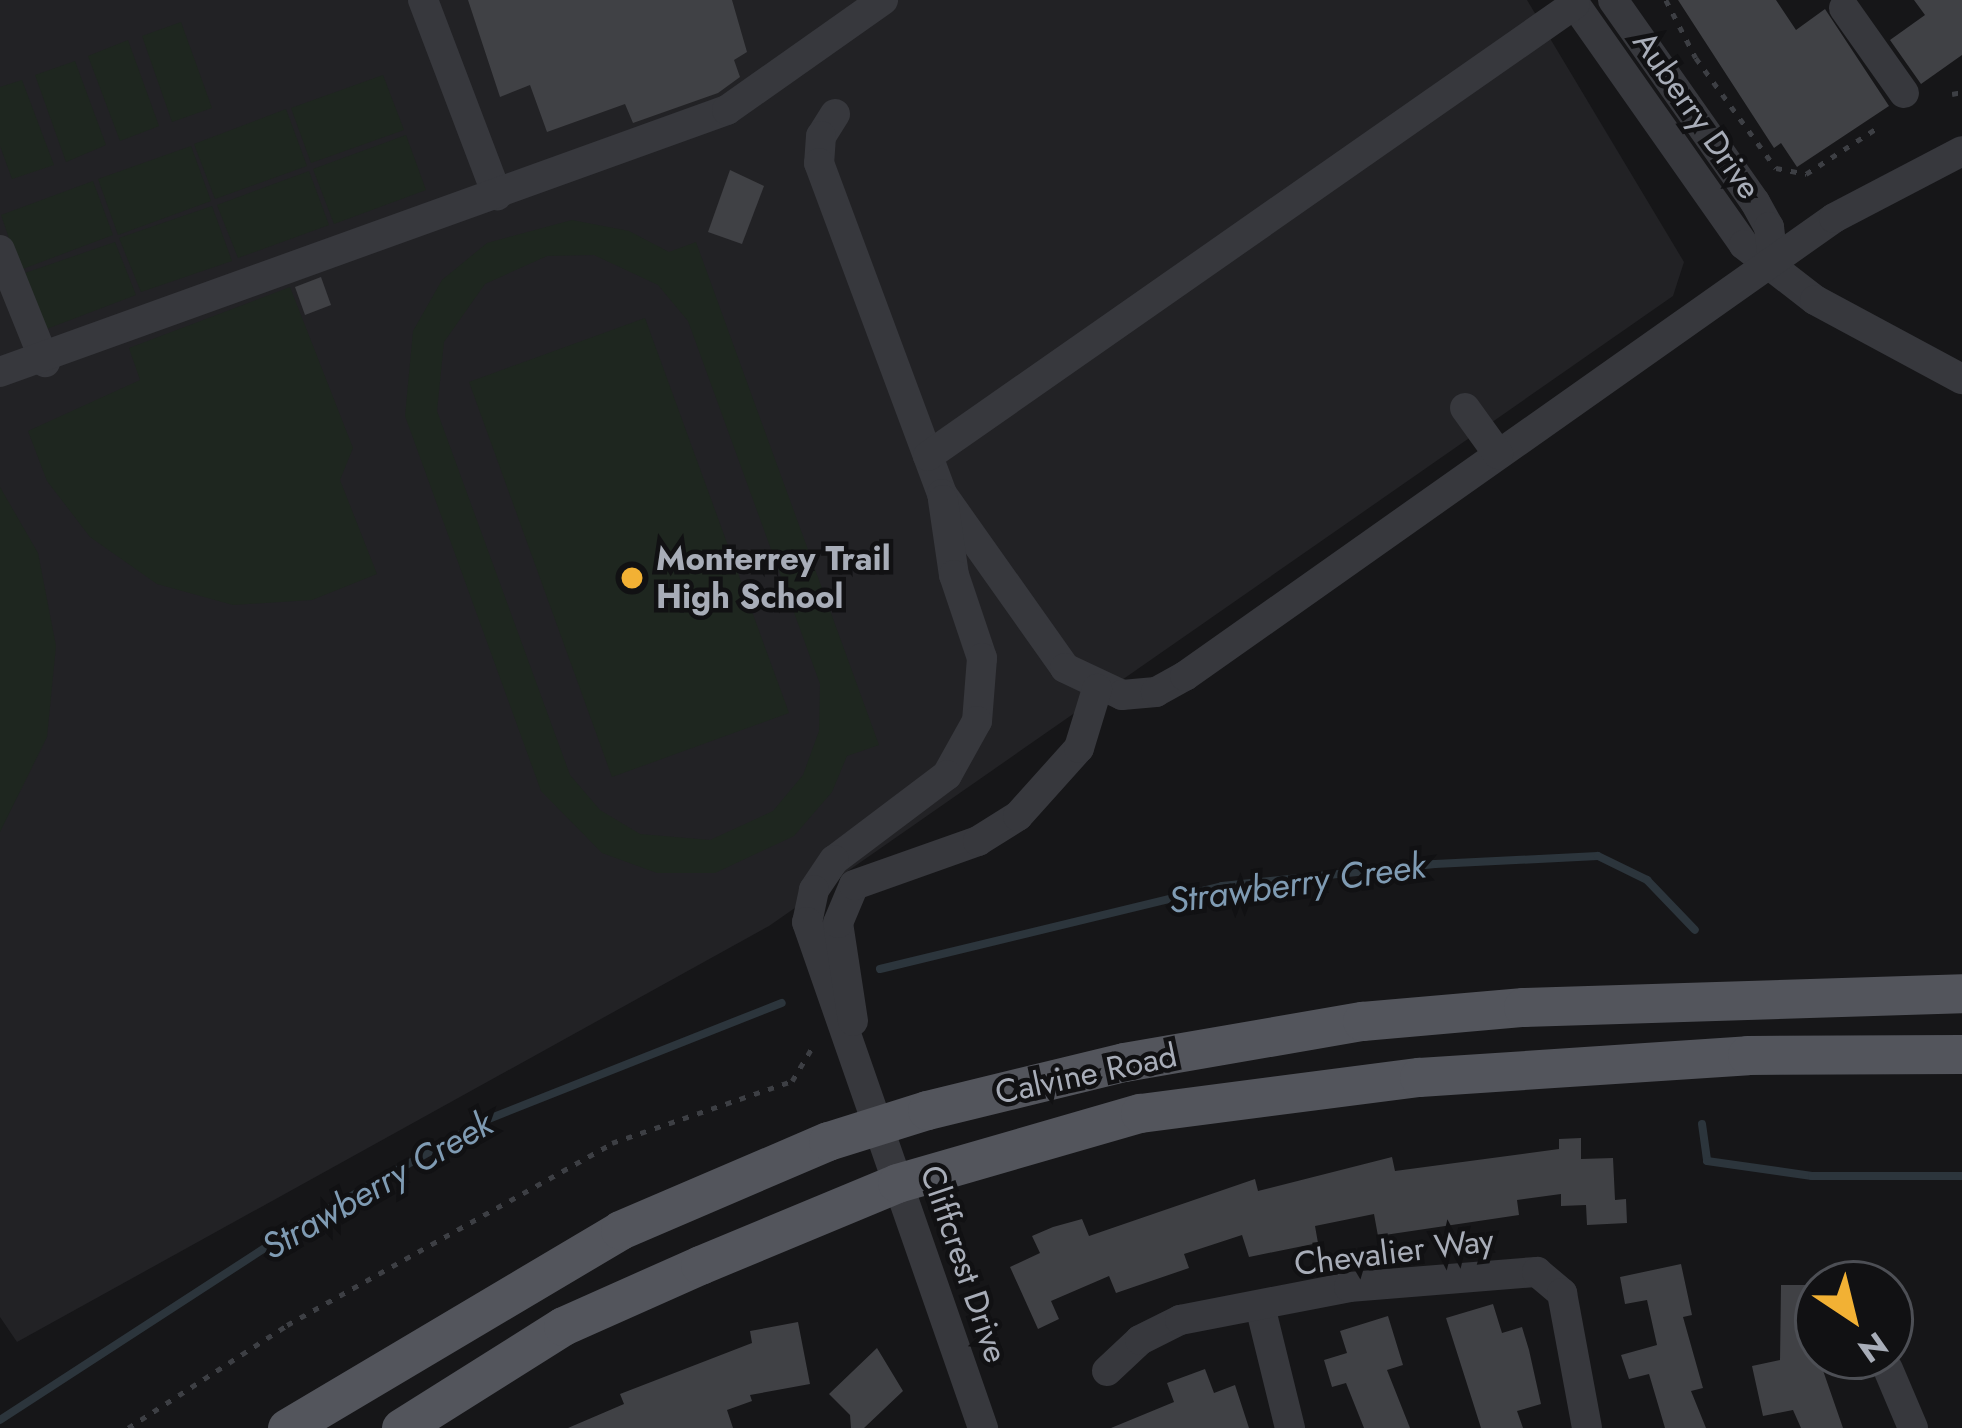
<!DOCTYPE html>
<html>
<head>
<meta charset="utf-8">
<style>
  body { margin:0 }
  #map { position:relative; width:1962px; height:1428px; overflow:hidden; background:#161618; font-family:Jost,sans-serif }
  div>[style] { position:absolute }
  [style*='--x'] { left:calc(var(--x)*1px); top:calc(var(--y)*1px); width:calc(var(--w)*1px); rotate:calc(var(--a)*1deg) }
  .built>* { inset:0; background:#222225 }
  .green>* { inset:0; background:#1e261f }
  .stream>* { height:8px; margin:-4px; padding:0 4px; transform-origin:4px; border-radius:4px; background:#2c353c }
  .building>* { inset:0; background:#404145 }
  .path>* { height:4.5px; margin-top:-2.25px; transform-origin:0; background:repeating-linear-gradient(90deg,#3d3f44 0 6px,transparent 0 15px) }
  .minor>* { height:30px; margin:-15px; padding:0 15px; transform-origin:15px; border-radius:15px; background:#37383d }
  .major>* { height:39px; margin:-19.5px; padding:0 19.5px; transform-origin:19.5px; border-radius:19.5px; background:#53555c }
  .dots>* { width:33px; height:33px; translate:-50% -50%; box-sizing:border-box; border:6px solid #111113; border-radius:50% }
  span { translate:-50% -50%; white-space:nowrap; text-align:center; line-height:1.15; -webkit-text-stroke:9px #111113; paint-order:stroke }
  .street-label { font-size:33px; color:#a8adb8 }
  .poi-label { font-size:33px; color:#a8adb8; font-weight:700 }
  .left { translate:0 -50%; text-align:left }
  .water-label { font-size:36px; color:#7f9bb3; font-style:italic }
  .north { position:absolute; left:1794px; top:1260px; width:120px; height:120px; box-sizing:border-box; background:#111113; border:3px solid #4d4f55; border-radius:50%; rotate:145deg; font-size:33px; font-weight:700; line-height:48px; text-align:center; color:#a8adb8 }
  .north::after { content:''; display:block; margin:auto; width:42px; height:54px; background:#f2b134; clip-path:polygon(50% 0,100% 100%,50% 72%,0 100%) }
</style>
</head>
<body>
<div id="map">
  <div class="built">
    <div style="clip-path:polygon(0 0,1527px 0,1684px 262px,1673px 296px,769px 926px,17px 1342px,0 1317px)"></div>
  </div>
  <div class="green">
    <div style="clip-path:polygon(181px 22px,212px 108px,172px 122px,142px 36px)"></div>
    <div style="clip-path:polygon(128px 40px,159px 126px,120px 141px,88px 56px)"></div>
    <div style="clip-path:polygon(75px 61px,106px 145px,66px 162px,35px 75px)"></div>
    <div style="clip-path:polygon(383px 75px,404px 130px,311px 163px,291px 108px)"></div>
    <div style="clip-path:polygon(22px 80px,54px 165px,12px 179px,0 146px,0 87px)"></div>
    <div style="clip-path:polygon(286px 109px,307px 166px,215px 199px,194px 144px)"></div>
    <div style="clip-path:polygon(406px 135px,426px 190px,334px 224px,313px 169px)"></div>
    <div style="clip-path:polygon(191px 146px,211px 201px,118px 235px,98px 179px)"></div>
    <div style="clip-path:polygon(309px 171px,329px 225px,238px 258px,217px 205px)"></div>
    <div style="clip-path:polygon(93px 181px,113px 235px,20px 270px,1px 215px)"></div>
    <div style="clip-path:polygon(212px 206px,232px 261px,141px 292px,119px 238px)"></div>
    <div style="clip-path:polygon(evenodd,572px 220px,629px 231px,669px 252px,696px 242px,879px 745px,847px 756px,832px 792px,794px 836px,715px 873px,657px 873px,602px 853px,541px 791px,405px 416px,413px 331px,442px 280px,487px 243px,572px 220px,594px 255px,658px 285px,688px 321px,820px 684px,819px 731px,803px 775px,773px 811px,710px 840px,640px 834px,600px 810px,570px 775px,437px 411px,444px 342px,485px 284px,547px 256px,594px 255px)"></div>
    <div style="clip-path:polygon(115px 242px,136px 295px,44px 330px,22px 274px)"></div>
    <div style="clip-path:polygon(290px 287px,353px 448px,340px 480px,377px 574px,312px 600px,233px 605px,157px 584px,90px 537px,47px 481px,28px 431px,140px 380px,129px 348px)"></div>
    <div style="clip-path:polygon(645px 318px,789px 713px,612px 777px,469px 382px)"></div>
    <div style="clip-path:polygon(0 487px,38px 553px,56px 646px,47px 737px,0 832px)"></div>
  </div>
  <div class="stream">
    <div style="--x:880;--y:969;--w:352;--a:-13.6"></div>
    <div style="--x:1222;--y:886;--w:214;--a:-5.9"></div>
    <div style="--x:1435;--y:864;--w:163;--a:-2.8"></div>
    <div style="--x:1598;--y:856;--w:55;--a:26.1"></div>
    <div style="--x:1647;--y:880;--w:69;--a:46.2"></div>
    <div style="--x:1702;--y:1124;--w:37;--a:82"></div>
    <div style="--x:1707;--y:1161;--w:106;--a:8.1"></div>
    <div style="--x:1812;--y:1176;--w:150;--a:0"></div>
    <div style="--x:0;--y:1420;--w:360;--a:-33"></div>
    <div style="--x:302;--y:1224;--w:211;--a:-29.5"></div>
    <div style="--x:486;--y:1120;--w:318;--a:-21.6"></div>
  </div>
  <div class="building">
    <div style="clip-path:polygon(468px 0,732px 0,747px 52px,734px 60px,740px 77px,718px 93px,633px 123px,625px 104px,547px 132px,530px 85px,500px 97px)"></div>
    <div style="clip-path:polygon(1678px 0,1776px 0,1796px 30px,1825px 9px,1889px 106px,1797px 167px,1781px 143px,1774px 148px)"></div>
    <div style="clip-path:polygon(1914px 0,1962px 0,1962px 55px,1921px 84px,1890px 40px,1925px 15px)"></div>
    <div style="clip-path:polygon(730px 170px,764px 186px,742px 244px,708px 232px)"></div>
    <div style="clip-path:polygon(321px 277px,331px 305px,305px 315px,295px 287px)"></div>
    <div style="clip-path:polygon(1581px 1138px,1581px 1159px,1613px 1158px,1615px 1200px,1626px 1199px,1627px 1223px,1587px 1225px,1586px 1205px,1561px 1206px,1561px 1194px,1517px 1200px,1519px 1215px,1378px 1236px,1374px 1214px,1315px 1226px,1318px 1243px,1249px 1257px,1242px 1235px,1184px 1254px,1189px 1268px,1116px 1293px,1109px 1276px,1051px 1301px,1059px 1319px,1038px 1329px,1010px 1267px,1040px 1253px,1032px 1236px,1053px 1227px,1082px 1219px,1089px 1236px,1255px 1179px,1258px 1191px,1392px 1157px,1395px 1171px,1559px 1149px,1559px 1139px)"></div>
    <div style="clip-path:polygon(1681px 1264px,1692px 1315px,1683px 1317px,1703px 1388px,1691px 1391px,1706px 1428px,1665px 1428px,1649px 1374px,1629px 1379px,1621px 1355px,1657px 1345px,1647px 1300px,1625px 1304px,1620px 1277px)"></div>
    <div style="clip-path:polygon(1781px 1285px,1818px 1285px,1818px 1356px,1843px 1428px,1801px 1428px,1793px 1410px,1763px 1416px,1752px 1366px,1780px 1360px)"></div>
    <div style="clip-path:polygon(1493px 1304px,1502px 1333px,1522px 1327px,1529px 1350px,1541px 1404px,1517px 1411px,1523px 1428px,1481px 1428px,1446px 1318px)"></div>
    <div style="clip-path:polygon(1388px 1316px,1403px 1365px,1387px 1370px,1410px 1428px,1364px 1428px,1346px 1383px,1332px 1387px,1324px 1360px,1347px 1353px,1340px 1331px)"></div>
    <div style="clip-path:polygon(798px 1322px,810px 1384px,750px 1395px,752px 1401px,727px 1410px,733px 1428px,568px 1428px,624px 1404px,620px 1394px,752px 1343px,750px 1331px)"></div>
    <div style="clip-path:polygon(877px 1348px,903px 1391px,864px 1428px,851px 1428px,850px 1415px,829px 1394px)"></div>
    <div style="clip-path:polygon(1205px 1369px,1214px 1393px,1235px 1385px,1249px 1428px,1111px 1428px,1174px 1402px,1167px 1383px)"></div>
  </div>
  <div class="path">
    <div style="--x:1666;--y:0;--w:65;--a:62.7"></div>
    <div style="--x:1696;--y:58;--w:136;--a:54"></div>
    <div style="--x:1776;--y:168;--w:31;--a:11"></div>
    <div style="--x:1806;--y:174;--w:88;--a:-33"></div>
    <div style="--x:1952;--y:94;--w:10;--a:-11"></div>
    <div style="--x:128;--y:1428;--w:189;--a:-32.9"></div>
    <div style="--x:287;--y:1325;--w:372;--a:-29.2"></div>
    <div style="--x:612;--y:1143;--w:190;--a:-19"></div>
    <div style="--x:792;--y:1081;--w:41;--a:-59"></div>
  </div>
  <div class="minor">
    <div style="--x:423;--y:0;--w:209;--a:69.2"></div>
    <div style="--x:1572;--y:0;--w:299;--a:54.9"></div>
    <div style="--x:1744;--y:245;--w:90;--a:37.8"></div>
    <div style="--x:1815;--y:300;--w:167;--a:28.3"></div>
    <div style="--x:1613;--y:0;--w:247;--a:54.9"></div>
    <div style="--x:1755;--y:202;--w:29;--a:61"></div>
    <div style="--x:1769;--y:227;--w:33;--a:83"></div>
    <div style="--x:1844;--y:8;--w:104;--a:54.8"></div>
    <div style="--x:835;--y:114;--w:26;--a:122"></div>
    <div style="--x:821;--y:136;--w:27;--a:94"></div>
    <div style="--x:819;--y:163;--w:353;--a:69.6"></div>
    <div style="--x:942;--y:494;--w:213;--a:54.7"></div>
    <div style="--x:1065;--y:668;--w:63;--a:25.3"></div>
    <div style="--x:1122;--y:695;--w:34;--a:-5"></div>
    <div style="--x:1156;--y:692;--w:33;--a:-29"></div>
    <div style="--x:1185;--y:676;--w:794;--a:-35.21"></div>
    <div style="--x:1834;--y:218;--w:144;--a:-27.6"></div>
    <div style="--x:0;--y:250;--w:121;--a:68.1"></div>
    <div style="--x:0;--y:372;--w:773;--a:-19.82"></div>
    <div style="--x:727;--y:110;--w:191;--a:-35.2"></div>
    <div style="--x:1465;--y:408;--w:57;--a:54.3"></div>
    <div style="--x:928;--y:456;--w:789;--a:-34.94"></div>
    <div style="--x:943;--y:500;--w:76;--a:81.7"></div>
    <div style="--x:954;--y:575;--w:88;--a:71.4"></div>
    <div style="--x:982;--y:658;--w:63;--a:94.5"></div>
    <div style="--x:977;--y:721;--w:62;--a:119.1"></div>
    <div style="--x:947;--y:775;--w:141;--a:143"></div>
    <div style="--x:834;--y:860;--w:36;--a:124"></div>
    <div style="--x:814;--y:890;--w:33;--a:102"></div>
    <div style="--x:807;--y:922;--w:536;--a:70.82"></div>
    <div style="--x:853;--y:1021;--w:99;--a:-98.7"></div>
    <div style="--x:838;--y:923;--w:41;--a:-67.2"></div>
    <div style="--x:854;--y:885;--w:132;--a:-19.5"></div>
    <div style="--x:978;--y:841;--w:47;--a:-32"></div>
    <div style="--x:1018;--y:816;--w:91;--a:-48.1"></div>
    <div style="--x:1079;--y:748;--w:62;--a:-73"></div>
    <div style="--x:1260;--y:1306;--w:126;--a:76.2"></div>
    <div style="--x:1888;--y:1369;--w:64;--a:67"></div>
    <div style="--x:1107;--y:1371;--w:45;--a:-43.2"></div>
    <div style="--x:1140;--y:1340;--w:45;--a:-26.6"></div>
    <div style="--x:1180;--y:1320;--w:172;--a:-11"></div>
    <div style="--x:1349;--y:1287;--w:189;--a:-4.6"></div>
    <div style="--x:1537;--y:1272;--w:33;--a:40"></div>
    <div style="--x:1562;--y:1293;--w:137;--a:79.5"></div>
  </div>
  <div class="major">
    <div style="--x:287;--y:1428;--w:387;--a:-30.7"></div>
    <div style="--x:620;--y:1230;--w:226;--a:-23.2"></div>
    <div style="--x:828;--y:1141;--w:104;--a:-17.4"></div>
    <div style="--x:927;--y:1110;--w:203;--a:-13.7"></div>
    <div style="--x:1124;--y:1062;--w:242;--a:-9.8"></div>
    <div style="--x:1362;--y:1021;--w:162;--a:-5"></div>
    <div style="--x:1523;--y:1007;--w:439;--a:-1.8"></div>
    <div style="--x:401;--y:1428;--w:191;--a:-32.2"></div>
    <div style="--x:563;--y:1326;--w:150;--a:-24"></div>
    <div style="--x:700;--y:1265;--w:213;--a:-22.6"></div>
    <div style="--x:897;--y:1183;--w:253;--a:-16.1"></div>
    <div style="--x:1140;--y:1113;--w:281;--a:-7.4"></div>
    <div style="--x:1419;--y:1077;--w:329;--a:-3.8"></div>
    <div style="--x:1747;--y:1055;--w:215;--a:-0.3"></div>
  </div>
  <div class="dots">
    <div style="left:632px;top:578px;background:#f2b134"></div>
  </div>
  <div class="street-label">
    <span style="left:1697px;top:115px;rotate:55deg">Auberry Drive</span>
    <span style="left:1086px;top:1074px;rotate:-12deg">Calvine Road</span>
    <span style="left:1394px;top:1252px;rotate:-7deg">Chevalier Way</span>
    <span style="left:964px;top:1264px;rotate:71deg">Cliffcrest Drive</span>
  </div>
  <div class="poi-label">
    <span class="left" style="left:656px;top:578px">Monterrey Trail<br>High School</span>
  </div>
  <div class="water-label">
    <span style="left:1297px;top:883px;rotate:-8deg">Strawberry Creek</span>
    <span style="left:377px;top:1185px;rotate:-30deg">Strawberry Creek</span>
  </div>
  <div class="north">N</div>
</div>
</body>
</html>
